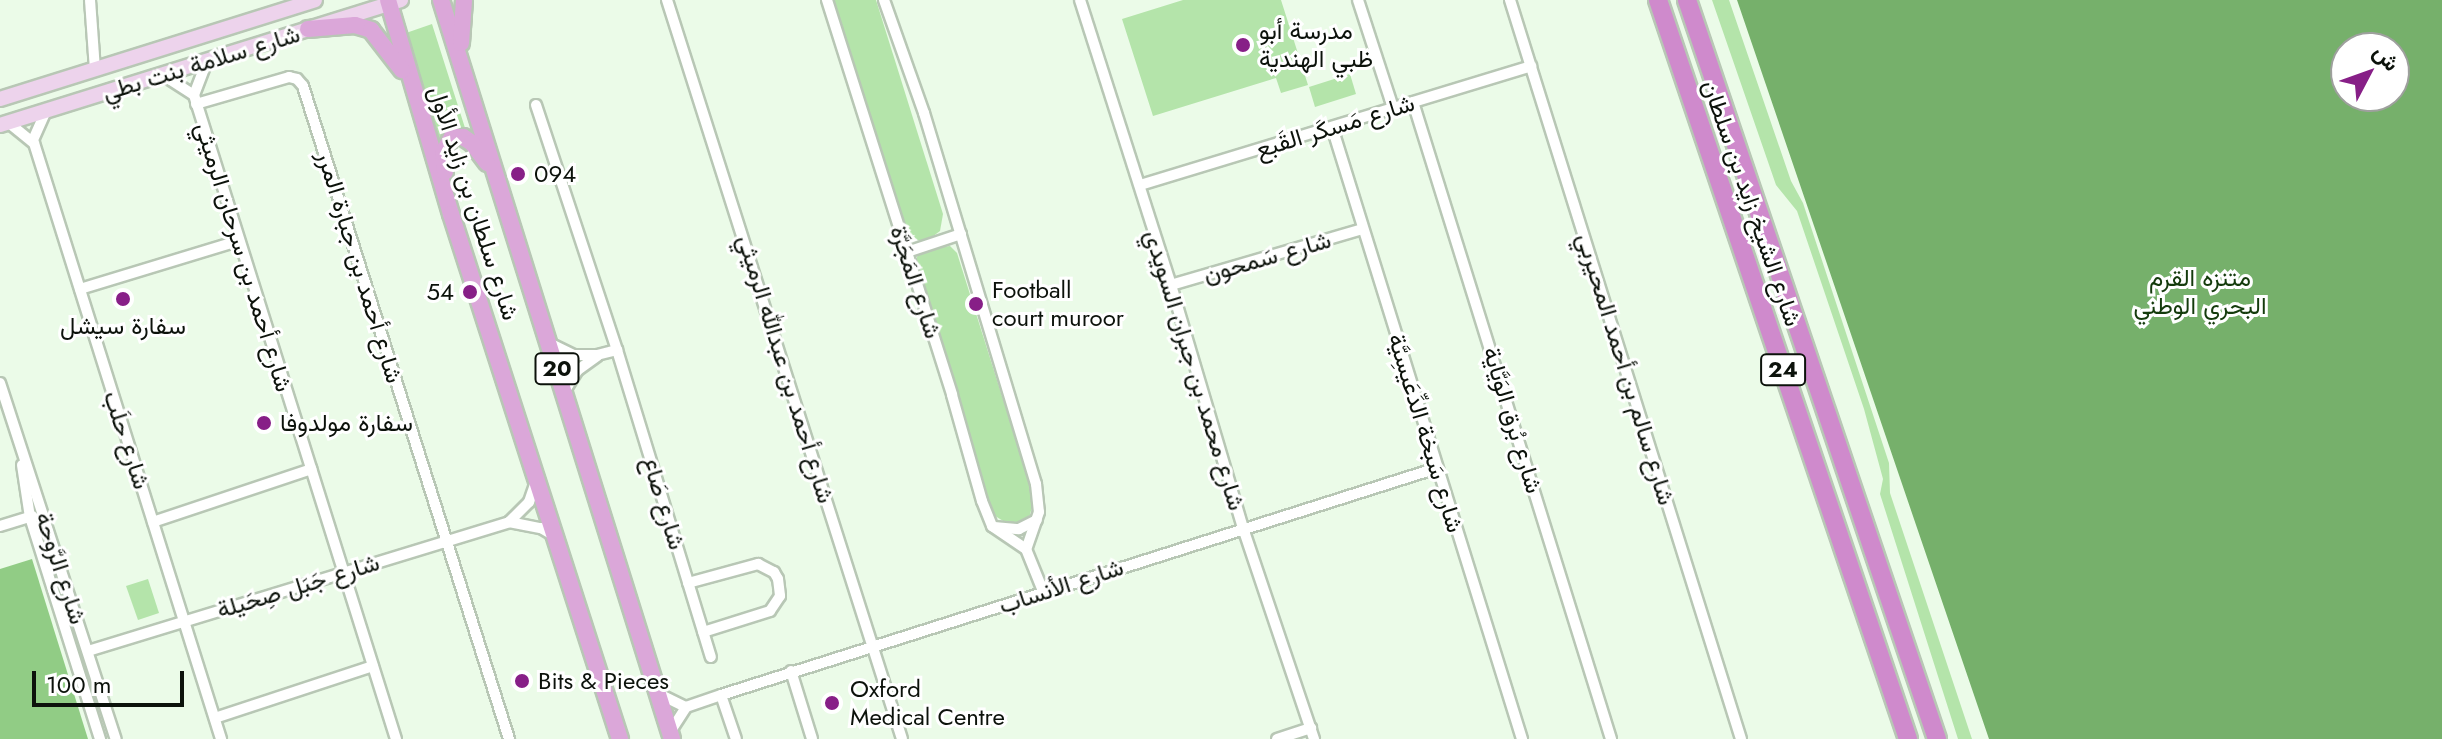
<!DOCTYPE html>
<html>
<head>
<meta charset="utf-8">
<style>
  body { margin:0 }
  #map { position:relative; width:2442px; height:739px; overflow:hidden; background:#ebfbe8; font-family:Jost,Vazirmatn,sans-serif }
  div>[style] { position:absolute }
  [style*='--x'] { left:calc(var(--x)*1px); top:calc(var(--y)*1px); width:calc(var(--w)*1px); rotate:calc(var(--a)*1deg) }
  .green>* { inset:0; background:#b4e4aa }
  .forest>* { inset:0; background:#91cc85 }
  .water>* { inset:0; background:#76b06b }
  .roads { filter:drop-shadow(2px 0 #b8c7b5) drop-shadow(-2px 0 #b8c7b5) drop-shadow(0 2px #b8c7b5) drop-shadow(0 -2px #b8c7b5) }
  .minor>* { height:10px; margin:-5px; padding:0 5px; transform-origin:5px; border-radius:5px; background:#fff }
  .secondary>* { height:14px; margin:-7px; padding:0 7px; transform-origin:7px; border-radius:7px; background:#edd3ec }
  .primary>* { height:16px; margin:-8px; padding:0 8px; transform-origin:8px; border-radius:8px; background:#dba7d9 }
  .trunk>* { height:18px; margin:-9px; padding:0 9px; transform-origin:9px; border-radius:9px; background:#cf8acc }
  .dots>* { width:22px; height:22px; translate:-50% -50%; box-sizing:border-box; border:4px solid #fff; border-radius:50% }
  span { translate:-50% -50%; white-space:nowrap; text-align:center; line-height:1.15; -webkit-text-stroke:6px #fff; paint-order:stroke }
  .shield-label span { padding:2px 6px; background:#fff; border:2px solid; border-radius:6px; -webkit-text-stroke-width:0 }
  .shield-label { font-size:22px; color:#0c120b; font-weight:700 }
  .poi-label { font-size:24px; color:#0c120b }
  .left { translate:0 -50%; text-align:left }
  .right { translate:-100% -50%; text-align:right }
  .street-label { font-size:24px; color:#0c120b }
  .park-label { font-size:24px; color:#143b0c }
  .north { position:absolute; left:2330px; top:32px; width:80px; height:80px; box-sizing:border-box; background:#fff; border:2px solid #9ea09d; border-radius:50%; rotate:49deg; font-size:22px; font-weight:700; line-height:32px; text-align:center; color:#0c120b }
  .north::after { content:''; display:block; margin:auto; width:28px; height:36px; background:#871f87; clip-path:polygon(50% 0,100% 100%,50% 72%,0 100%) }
  .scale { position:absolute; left:32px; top:671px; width:152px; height:36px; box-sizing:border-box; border:4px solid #0c120b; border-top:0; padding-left:10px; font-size:24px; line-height:28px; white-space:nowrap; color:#0c120b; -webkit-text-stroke:6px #fff; paint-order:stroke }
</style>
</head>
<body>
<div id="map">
  <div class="green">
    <div style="clip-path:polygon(829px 0,876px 0,943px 214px,940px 231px,928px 240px,918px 240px,901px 230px)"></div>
    <div style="clip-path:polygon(1183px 0,1281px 0,1308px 85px,1281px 93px,1276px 78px,1153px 116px,1122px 19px)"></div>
    <div style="clip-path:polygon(1712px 0,1729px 0,1791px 181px,1803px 203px,1889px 463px,1890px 493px,1972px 739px,1958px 739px,1880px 494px,1883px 479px,1864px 409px,1797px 211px,1776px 185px)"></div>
    <div style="clip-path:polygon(432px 24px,466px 131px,450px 131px,438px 143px,406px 33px)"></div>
    <div style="clip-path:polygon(1350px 74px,1356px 94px,1315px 107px,1309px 87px)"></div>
    <div style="clip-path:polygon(950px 246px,957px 253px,1034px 498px,1030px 515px,1018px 524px,1008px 524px,992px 514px,914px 267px,918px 254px,932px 248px)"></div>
    <div style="clip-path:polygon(148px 579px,159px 613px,138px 620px,126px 586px)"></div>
  </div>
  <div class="forest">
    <div style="clip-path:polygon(32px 559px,88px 739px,0 739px,0 569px)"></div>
  </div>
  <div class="water">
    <div style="clip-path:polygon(evenodd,1737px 0,2442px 0,2442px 739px,1989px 739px,1737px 0,2394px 48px,2394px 96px,2346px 96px,2346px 48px,2394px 48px)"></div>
  </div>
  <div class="roads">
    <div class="minor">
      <div style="--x:90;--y:0;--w:69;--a:85.9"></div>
      <div style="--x:667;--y:0;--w:775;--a:72.36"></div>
      <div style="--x:827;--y:0;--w:414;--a:72.4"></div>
      <div style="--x:952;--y:395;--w:110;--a:74.2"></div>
      <div style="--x:982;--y:501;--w:27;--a:68"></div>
      <div style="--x:992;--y:526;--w:41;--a:34.1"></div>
      <div style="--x:1026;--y:549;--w:45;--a:68"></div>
      <div style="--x:884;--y:0;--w:120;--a:70.5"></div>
      <div style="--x:924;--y:113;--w:388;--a:73.2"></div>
      <div style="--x:1036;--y:484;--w:28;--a:84"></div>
      <div style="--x:1039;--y:512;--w:39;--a:109"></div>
      <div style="--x:1080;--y:0;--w:299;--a:72.3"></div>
      <div style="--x:1171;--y:285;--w:253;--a:73.5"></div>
      <div style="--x:1243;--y:528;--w:223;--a:71.4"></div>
      <div style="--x:1358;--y:0;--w:114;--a:72"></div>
      <div style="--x:1510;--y:0;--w:774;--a:72.64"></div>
      <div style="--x:207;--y:61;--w:36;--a:111"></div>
      <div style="--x:194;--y:95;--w:675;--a:72.59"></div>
      <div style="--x:163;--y:75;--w:37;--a:33"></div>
      <div style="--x:1413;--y:102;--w:667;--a:72.73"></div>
      <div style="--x:196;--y:104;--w:97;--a:-16.2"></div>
      <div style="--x:289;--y:77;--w:8;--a:14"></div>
      <div style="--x:297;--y:79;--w:9;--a:49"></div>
      <div style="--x:303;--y:86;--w:685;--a:72.49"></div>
      <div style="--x:536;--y:105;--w:258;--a:71.7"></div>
      <div style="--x:617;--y:350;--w:321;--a:73"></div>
      <div style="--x:9;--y:123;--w:32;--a:39"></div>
      <div style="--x:34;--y:143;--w:625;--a:72.58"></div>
      <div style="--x:1332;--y:127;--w:641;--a:72.75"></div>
      <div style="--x:33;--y:140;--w:32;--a:-66"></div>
      <div style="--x:1140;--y:185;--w:409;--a:-16.9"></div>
      <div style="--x:907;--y:252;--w:57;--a:-18.4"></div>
      <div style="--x:1171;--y:285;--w:199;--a:-16.3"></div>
      <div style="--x:80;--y:289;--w:165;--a:-16.9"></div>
      <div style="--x:549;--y:343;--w:28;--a:26"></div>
      <div style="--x:574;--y:355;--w:23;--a:0"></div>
      <div style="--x:597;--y:355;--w:21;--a:-14"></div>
      <div style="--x:0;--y:383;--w:374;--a:72"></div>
      <div style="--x:564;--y:392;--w:26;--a:-58"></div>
      <div style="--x:578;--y:370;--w:24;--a:-36"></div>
      <div style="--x:22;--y:465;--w:53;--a:81.3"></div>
      <div style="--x:30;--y:517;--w:233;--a:72.5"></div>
      <div style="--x:153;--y:522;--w:167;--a:-18.5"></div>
      <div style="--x:509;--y:522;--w:28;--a:-45"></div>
      <div style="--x:529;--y:502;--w:21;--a:-71"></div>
      <div style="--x:0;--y:526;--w:34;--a:-17"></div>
      <div style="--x:994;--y:527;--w:25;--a:5"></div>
      <div style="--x:1019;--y:529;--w:20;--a:-27"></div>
      <div style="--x:688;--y:583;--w:73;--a:-15.2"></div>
      <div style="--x:758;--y:564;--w:18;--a:27"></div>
      <div style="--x:774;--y:572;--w:8;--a:60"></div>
      <div style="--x:778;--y:579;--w:17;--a:83"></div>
      <div style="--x:780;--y:596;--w:18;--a:124"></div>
      <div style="--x:770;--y:611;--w:70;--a:162.6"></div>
      <div style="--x:88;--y:651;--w:440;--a:-17"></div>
      <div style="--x:509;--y:522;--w:33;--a:11"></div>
      <div style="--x:541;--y:528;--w:17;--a:31"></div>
      <div style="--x:791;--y:671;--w:71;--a:72.8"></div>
      <div style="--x:659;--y:694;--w:30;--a:26"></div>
      <div style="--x:721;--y:695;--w:46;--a:71.2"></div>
      <div style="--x:215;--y:718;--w:166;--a:-18.2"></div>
      <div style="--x:670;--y:732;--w:30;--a:-57"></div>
      <div style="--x:686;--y:707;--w:37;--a:-19"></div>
      <div style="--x:721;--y:695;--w:751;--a:-17.59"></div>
      <div style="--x:1277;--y:739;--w:36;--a:-18"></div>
    </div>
    <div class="secondary">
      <div style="--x:0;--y:99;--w:330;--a:-17.4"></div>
      <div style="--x:0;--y:125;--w:420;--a:-17.3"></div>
    </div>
    <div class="primary">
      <div style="--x:388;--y:0;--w:223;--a:73.6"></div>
      <div style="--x:451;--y:214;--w:552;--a:72.16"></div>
      <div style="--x:441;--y:0;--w:774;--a:72.64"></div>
      <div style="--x:308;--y:29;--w:47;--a:-4.9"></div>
      <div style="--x:355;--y:25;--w:17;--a:17"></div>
      <div style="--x:371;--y:30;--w:51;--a:52.2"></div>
      <div style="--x:461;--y:43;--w:43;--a:-86"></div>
      <div style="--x:445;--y:172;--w:19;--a:-96"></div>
      <div style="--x:443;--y:153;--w:18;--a:-61"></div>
      <div style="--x:452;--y:137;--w:11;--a:0"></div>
      <div style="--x:463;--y:137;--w:11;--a:34"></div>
      <div style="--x:472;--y:143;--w:25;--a:53"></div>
    </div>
    <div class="trunk">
      <div style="--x:1658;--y:0;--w:780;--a:71.31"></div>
      <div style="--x:1687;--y:0;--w:780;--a:71.31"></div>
    </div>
  </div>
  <div class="dots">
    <div style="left:1243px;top:45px;background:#871f87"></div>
    <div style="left:518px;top:174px;background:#871f87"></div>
    <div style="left:470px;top:292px;background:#871f87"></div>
    <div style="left:123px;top:299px;background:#871f87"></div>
    <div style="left:976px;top:304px;background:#871f87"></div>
    <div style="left:264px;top:423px;background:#871f87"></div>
    <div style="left:522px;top:681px;background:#871f87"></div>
    <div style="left:832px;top:703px;background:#871f87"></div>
  </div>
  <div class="shield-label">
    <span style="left:557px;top:369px">20</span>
    <span style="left:1783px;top:370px">24</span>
  </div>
  <div class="poi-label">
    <span class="left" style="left:1259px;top:45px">مدرسة أبو<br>ظبي الهندية</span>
    <span class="left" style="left:534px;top:174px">094</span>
    <span class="left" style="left:992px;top:304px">Football<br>court muroor</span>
    <span class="right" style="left:454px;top:292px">54</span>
    <span style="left:123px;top:326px">سفارة سيشل</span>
    <span class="left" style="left:280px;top:423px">سفارة مولدوفا</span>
    <span class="left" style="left:538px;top:681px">Bits &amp; Pieces</span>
    <span class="left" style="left:850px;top:703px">Oxford<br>Medical Centre</span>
  </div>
  <div class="street-label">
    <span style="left:201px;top:63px;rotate:-17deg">شارع سلامة بنت بطي</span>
    <span style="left:1335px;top:126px;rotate:-17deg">شارع مَسكَر القَبع</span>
    <span style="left:474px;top:203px;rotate:72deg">شارع سلطان بن زايد الأول</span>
    <span style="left:1752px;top:203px;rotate:71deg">شارع الشيخ زايد بن سلطان</span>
    <span style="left:244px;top:257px;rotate:73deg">شارع أحمد بن سرحان الرميثي</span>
    <span style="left:1267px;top:257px;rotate:-16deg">شارع سَمحون</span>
    <span style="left:360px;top:267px;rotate:73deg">شارع أحمد بن جبارة المرر</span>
    <span style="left:916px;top:282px;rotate:72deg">شارع المَجَرَّة</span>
    <span style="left:786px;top:369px;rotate:73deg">شارع أحمد بن عبدالله الرميثي</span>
    <span style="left:1626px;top:369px;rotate:73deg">شارع سالم بن أحمد المحيربي</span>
    <span style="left:1195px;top:370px;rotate:73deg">شارع محمد بن جبران السويدي</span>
    <span style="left:1513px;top:420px;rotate:73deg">شارع بُرق الوَيَّاية</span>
    <span style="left:1426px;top:433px;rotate:73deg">شارع سَبخة الدِّعَيسِيَّة</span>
    <span style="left:127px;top:440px;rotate:72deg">شارع حلَب</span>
    <span style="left:664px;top:503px;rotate:73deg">شارع صَاع</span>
    <span style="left:61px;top:568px;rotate:72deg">شارع الرَّوحة</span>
    <span style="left:298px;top:586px;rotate:-17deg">شارع جَبَل صِحَيلة</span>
    <span style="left:1061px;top:586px;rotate:-18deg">شارع الأنساب</span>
  </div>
  <div class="park-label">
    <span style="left:2200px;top:292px">متنزه القرم<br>البحري الوطني</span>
  </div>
  <div class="north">ش</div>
  <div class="scale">100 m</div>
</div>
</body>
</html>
